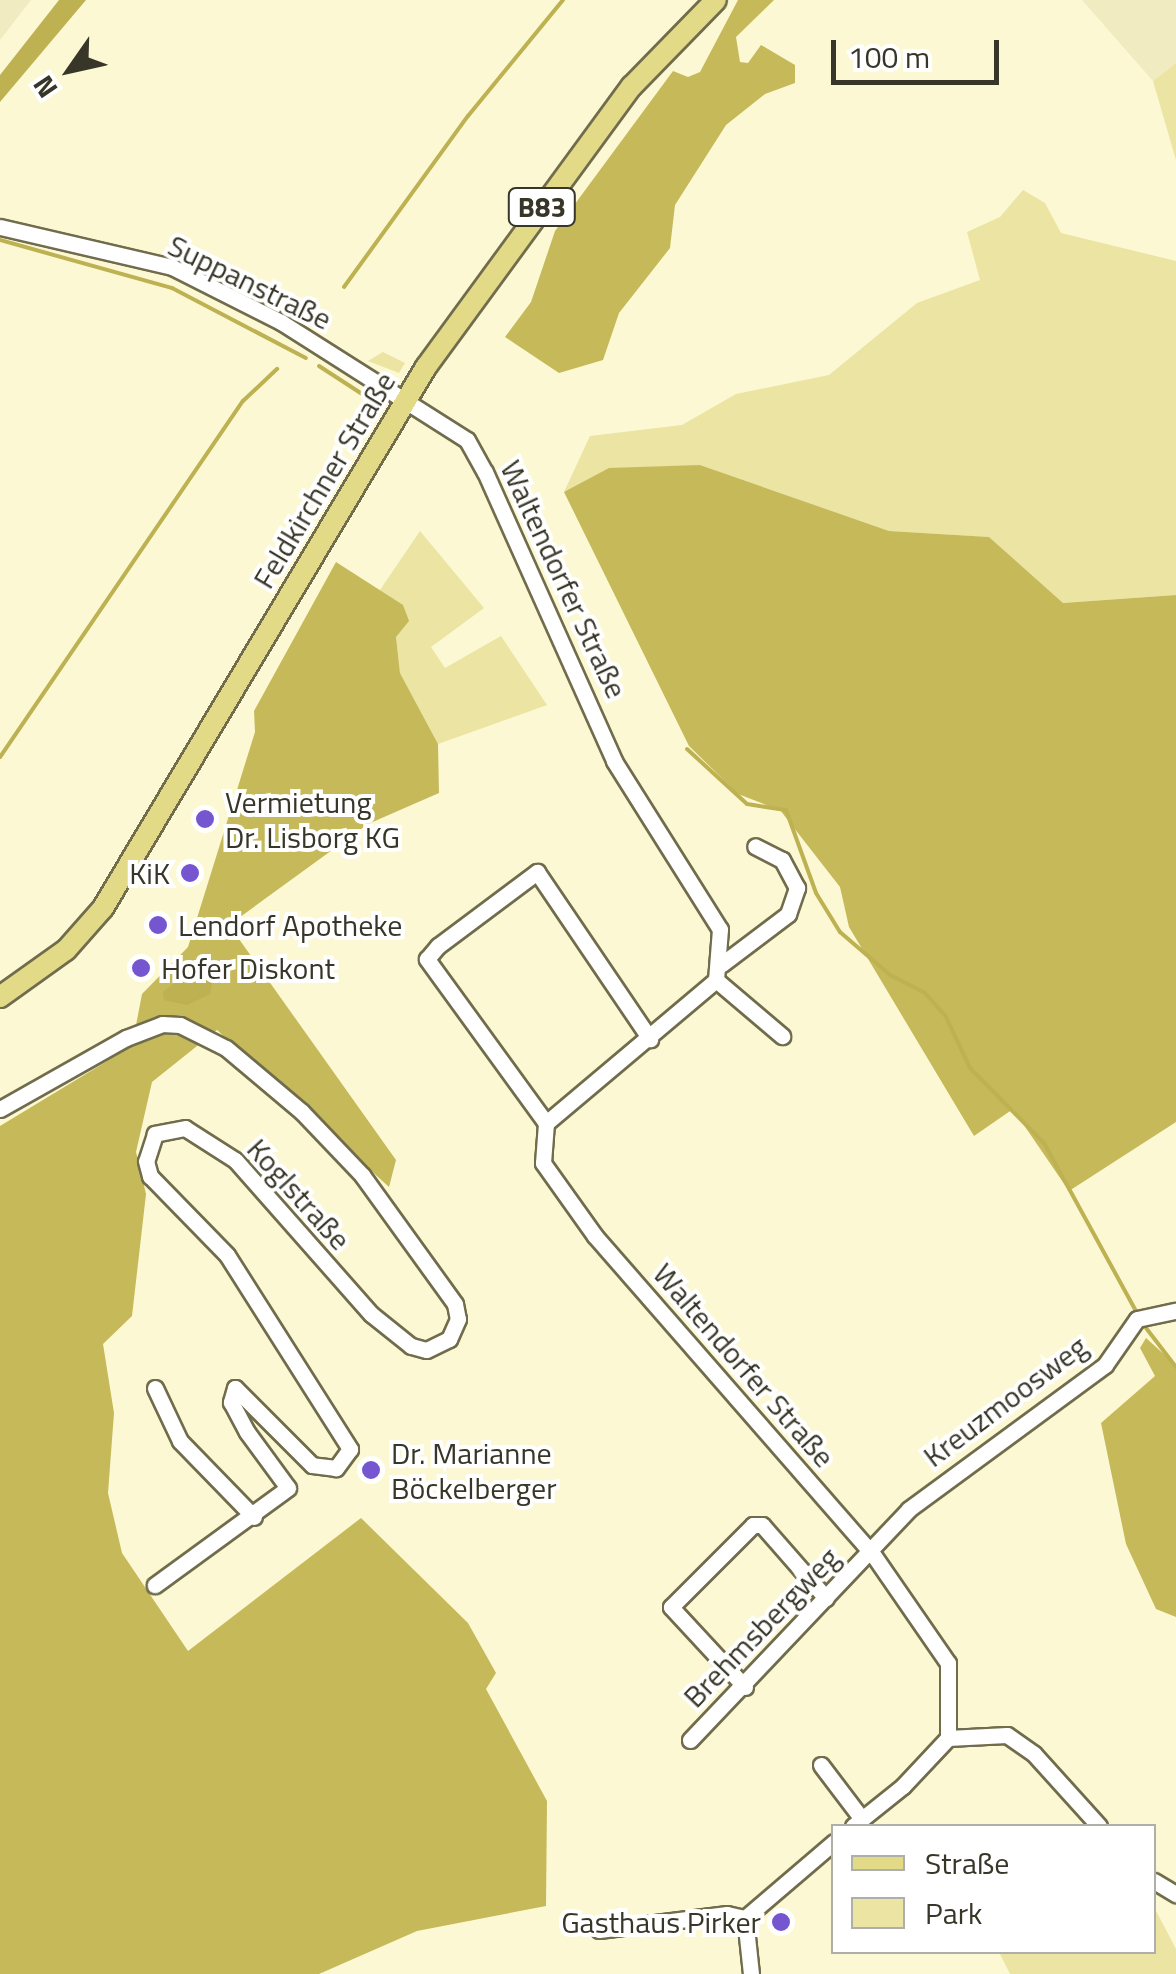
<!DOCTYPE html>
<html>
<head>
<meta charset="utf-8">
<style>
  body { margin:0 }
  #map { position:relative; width:1176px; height:1974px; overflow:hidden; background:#fcf8d3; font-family:"Titillium Web",sans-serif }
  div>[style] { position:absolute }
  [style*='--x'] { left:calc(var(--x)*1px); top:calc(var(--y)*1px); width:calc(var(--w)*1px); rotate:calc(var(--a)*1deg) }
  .built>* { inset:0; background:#f0ebc0 }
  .green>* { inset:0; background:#ebe4a2 }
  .forest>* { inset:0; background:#c5b95a }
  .water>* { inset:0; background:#bdb152 }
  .stream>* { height:4px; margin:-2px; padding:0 2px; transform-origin:2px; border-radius:2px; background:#bdb152 }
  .roads { filter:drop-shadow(2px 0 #706c4c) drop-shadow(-2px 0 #706c4c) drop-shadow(0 2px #706c4c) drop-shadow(0 -2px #706c4c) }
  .minor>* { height:15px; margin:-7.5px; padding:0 7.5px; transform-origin:7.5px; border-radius:7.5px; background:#fff }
  .major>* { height:20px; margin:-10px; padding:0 10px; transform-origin:10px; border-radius:10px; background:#e3da88 }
  .dots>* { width:28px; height:28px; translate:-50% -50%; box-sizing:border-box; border:5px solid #fff; border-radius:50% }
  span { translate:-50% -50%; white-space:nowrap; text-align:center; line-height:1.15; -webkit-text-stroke:8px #fff; paint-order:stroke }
  .shield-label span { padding:2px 8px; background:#fff; border:2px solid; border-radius:8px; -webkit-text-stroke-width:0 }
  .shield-label { font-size:28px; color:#373628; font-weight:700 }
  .street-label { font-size:30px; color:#373628 }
  .poi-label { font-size:30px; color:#373628 }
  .left { translate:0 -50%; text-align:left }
  .right { translate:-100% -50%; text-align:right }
  .legend { position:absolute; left:831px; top:1824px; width:325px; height:130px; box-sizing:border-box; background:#fff; border:2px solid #afafa9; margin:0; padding:12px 18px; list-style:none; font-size:30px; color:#373628 }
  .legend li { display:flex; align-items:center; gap:20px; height:50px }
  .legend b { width:50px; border:2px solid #afafa9 }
  .north { position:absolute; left:20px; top:20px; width:100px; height:100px; -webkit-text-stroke:8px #fff; paint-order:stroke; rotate:236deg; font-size:28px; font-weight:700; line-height:40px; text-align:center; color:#373628 }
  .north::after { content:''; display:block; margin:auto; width:35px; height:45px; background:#373628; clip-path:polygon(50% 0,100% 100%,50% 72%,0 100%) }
  .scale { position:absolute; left:831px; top:40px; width:168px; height:45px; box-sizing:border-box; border:5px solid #373628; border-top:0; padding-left:12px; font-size:30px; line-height:35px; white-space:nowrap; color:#373628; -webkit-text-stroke:8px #fff; paint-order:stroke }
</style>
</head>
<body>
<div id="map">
  <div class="built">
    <div style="clip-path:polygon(0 0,31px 0,0 40px)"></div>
    <div style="clip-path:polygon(1082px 0,1176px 0,1176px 63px,1153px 81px)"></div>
  </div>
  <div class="green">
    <div style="clip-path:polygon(1176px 63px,1176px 160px,1153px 81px)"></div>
    <div style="clip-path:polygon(1023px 190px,1045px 203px,1061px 233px,1176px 261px,1176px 595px,1063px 603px,989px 537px,889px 531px,700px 465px,564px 492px,590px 436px,682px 425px,736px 394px,829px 375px,917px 303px,980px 280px,967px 232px,1000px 217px)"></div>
    <div style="clip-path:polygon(383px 352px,405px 363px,399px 373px,368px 361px)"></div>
    <div style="clip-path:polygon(420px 531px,484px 608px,431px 647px,445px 668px,501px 636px,547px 705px,438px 744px,400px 673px,396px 637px,378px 593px)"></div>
    <div style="clip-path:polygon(1154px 1907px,1176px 1949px,1176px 1974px,1010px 1974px,999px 1952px,1154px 1952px)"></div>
  </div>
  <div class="forest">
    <div style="clip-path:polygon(738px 0,774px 0,736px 37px,740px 62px,748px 63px,761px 45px,795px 65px,795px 83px,765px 94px,726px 125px,675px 205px,670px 248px,619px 313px,603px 360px,559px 373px,505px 337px,531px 302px,555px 231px,673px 71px,688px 77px,700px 72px)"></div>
    <div style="clip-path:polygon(700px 465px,889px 531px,989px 537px,1063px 603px,1176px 595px,1176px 1122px,1069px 1191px,1013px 1109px,974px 1136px,849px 927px,840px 887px,780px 810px,738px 794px,689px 746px,564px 492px,609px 468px)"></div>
    <div style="clip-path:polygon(336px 562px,403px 605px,409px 621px,396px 637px,400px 673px,438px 744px,439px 793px,368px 824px,229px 925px,396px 1160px,389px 1187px,217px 1030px,152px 1082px,136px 1152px,146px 1194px,132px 1316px,103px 1344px,114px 1413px,108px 1493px,122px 1553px,188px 1651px,361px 1518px,468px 1623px,496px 1673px,486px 1689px,547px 1801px,546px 1906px,417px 1931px,319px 1974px,0 1974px,0 1126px,132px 1046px,142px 994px,188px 947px,255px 732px,254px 711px)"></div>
    <div style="clip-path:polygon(1146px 1338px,1176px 1365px,1176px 1617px,1156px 1609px,1126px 1544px,1101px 1423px,1155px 1376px,1140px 1348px)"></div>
  </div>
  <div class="water">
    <div style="clip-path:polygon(59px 0,86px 0,0 102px,0 75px)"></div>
    <div style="clip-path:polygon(190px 970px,215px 970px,210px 994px,187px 1005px,164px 1000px,163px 992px)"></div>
  </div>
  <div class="stream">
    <div style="--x:0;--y:240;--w:179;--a:15.6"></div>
    <div style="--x:172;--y:288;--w:151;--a:27.6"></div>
    <div style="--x:344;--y:287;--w:211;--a:-54.1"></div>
    <div style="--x:468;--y:116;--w:150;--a:-50.7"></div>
    <div style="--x:319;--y:366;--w:68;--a:33"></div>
    <div style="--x:687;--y:749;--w:81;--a:42.5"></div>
    <div style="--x:747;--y:804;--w:39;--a:9"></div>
    <div style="--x:786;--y:810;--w:88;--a:70.1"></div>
    <div style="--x:816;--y:893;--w:46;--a:58.4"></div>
    <div style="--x:840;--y:932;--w:66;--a:40.7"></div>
    <div style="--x:890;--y:975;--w:38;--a:27"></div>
    <div style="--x:924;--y:992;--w:31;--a:48"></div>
    <div style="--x:945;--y:1015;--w:59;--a:64.7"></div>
    <div style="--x:970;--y:1068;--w:105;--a:45.4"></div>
    <div style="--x:1044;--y:1143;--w:194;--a:61.3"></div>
    <div style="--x:0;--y:757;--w:431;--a:-55.7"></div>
    <div style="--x:243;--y:401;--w:47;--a:-43.3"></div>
    <div style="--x:1143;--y:1324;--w:54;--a:52.5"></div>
  </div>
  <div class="roads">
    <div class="minor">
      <div style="--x:0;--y:227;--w:177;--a:13.1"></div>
      <div style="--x:172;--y:267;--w:122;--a:26.8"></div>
      <div style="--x:281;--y:322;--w:220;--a:32.4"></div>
      <div style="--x:467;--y:440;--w:37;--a:61"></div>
      <div style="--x:485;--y:472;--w:316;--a:65.9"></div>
      <div style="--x:614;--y:761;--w:199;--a:57.8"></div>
      <div style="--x:720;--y:929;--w:51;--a:94.5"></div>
      <div style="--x:716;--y:980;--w:222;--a:139.9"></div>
      <div style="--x:546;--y:1123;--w:40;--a:94.3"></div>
      <div style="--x:543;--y:1163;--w:90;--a:54.5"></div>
      <div style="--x:595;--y:1236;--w:421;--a:48.9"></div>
      <div style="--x:872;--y:1553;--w:134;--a:55.4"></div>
      <div style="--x:948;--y:1663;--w:75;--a:90"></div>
      <div style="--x:948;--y:1738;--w:66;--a:133.2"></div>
      <div style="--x:903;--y:1786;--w:64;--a:141.3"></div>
      <div style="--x:722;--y:964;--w:83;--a:-37.1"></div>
      <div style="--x:788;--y:914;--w:28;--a:-71"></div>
      <div style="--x:797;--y:888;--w:32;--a:-118"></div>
      <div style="--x:782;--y:860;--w:30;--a:-153"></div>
      <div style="--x:716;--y:980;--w:87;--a:40.3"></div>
      <div style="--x:0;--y:1109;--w:145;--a:-29.4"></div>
      <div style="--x:126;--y:1038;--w:39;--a:-21"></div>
      <div style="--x:162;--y:1024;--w:18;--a:3"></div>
      <div style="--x:180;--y:1025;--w:51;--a:26.6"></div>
      <div style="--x:226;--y:1048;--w:99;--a:40.1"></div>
      <div style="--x:302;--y:1112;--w:87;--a:46.4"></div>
      <div style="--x:362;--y:1175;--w:159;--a:54.2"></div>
      <div style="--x:455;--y:1304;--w:15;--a:79"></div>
      <div style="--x:458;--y:1319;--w:22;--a:114"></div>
      <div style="--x:449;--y:1339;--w:25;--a:154"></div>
      <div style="--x:426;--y:1350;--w:16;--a:-165"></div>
      <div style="--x:411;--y:1346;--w:51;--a:-141.3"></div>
      <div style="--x:371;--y:1314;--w:205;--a:-131.4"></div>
      <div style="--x:235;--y:1160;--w:59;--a:-147.4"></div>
      <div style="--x:185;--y:1128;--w:31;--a:169"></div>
      <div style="--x:155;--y:1134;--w:28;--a:108"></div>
      <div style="--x:146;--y:1161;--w:16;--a:75"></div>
      <div style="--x:150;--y:1176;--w:110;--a:45.7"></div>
      <div style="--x:227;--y:1255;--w:230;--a:57.6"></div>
      <div style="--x:350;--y:1449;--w:24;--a:126"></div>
      <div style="--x:336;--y:1468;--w:24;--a:-173"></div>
      <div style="--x:312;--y:1465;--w:109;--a:-135"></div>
      <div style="--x:235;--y:1388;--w:15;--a:106"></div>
      <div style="--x:231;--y:1402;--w:34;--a:62"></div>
      <div style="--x:247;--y:1432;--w:69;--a:53.8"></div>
      <div style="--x:288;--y:1488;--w:165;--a:143.9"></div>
      <div style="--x:546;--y:1123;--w:203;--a:-126"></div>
      <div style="--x:427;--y:959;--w:17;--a:-50"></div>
      <div style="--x:438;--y:946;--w:124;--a:-36.8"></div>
      <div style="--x:537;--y:872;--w:202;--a:55.9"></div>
      <div style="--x:155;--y:1388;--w:59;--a:64.7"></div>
      <div style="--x:180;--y:1441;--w:106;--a:45.8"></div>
      <div style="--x:745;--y:1687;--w:109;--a:-132.8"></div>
      <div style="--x:671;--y:1607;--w:116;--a:-45"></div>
      <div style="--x:753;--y:1525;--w:9;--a:0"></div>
      <div style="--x:762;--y:1525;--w:97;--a:48.8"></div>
      <div style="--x:948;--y:1738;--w:59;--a:-2.9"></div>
      <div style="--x:1007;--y:1735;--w:33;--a:35"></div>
      <div style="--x:1034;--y:1754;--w:97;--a:47.9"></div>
      <div style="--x:690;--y:1740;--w:318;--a:-46.5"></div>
      <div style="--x:909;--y:1509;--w:243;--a:-36.3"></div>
      <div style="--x:1105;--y:1365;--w:56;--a:-55.2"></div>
      <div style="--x:1137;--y:1319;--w:40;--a:-12"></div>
      <div style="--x:821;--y:1765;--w:68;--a:52.8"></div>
      <div style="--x:1154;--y:1881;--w:26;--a:31"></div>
      <div style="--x:599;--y:1930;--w:129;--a:-7.1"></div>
      <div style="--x:727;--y:1914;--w:18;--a:13"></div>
      <div style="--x:751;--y:1974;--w:56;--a:-96.1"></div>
      <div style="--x:745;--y:1918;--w:117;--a:-40.5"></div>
    </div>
    <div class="major">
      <div style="--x:0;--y:997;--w:81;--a:-35.5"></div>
      <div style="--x:66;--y:950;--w:56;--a:-48.6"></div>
      <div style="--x:103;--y:908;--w:630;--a:-59.16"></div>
      <div style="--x:426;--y:367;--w:348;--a:-53.8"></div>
      <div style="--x:632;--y:86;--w:120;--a:-45.7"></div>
    </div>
  </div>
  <div class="dots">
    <div style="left:205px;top:819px;background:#7556d0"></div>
    <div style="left:190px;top:873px;background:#7556d0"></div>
    <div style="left:158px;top:925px;background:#7556d0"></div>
    <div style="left:141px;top:968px;background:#7556d0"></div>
    <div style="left:371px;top:1470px;background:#7556d0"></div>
    <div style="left:781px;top:1922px;background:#7556d0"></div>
  </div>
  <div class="shield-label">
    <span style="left:542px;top:207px">B83</span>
  </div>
  <div class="street-label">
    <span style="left:250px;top:282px;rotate:26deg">Suppanstraße</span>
    <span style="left:324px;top:480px;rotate:-59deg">Feldkirchner Straße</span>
    <span style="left:564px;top:579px;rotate:65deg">Waltendorfer Straße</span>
    <span style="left:299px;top:1194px;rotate:48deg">Koglstraße</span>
    <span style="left:744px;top:1365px;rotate:49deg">Waltendorfer Straße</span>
    <span style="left:1005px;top:1401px;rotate:-37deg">Kreuzmoosweg</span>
    <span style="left:761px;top:1627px;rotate:-46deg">Brehmsbergweg</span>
  </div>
  <div class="poi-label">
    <span class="left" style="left:225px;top:819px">Vermietung<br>Dr. Lisborg KG</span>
    <span class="right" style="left:170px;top:873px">KiK</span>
    <span class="left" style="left:178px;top:925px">Lendorf Apotheke</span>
    <span class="left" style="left:161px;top:968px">Hofer Diskont</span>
    <span class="left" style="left:391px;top:1470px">Dr. Marianne<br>Böckelberger</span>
    <span class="right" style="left:761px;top:1922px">Gasthaus Pirker</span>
  </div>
  <ul class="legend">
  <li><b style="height:12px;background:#e3da88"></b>Straße</li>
  <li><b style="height:28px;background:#ebe4a2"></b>Park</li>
  </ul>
  <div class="north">N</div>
  <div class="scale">100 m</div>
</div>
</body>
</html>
